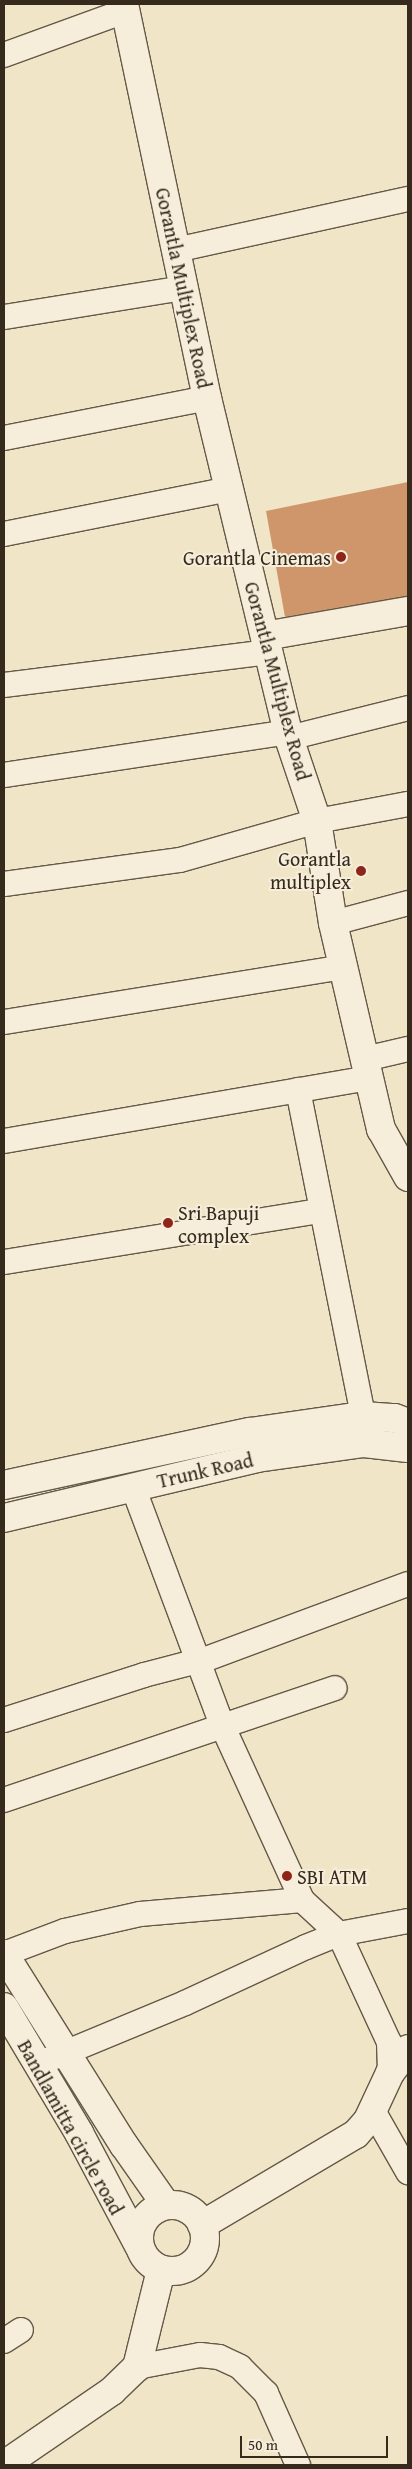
<!DOCTYPE html>
<html>
<head>
<meta charset="utf-8">
<style>
  body { margin:0 }
  #map { position:relative; width:412px; height:2469px; overflow:hidden; background:#f1e5c7; font-family:"Gentium Book Plus",serif }
  div>[style] { position:absolute }
  [style*='--x'] { left:calc(var(--x)*1px); top:calc(var(--y)*1px); width:calc(var(--w)*1px); rotate:calc(var(--a)*1deg) }
  .building>* { inset:0; background:#cf966c }
  .roads { filter:drop-shadow(1px 0 #645947) drop-shadow(-1px 0 #645947) drop-shadow(0 1px #645947) drop-shadow(0 -1px #645947) }
  .street>* { height:24px; margin:-12px; padding:0 12px; transform-origin:12px; border-radius:12px; background:#f6eedb }
  .secondary>* { height:28px; margin:-14px; padding:0 14px; transform-origin:14px; border-radius:14px; background:#f6eedb }
  .secondary>.ring { margin:-14px; padding:0; box-sizing:content-box; background:none; border:28px solid #f6eedb; border-radius:50% }
  .dots>* { width:14px; height:14px; translate:-50% -50%; box-sizing:border-box; border:2px solid #f6eedb; border-radius:50% }
  span { translate:-50% -50%; white-space:nowrap; text-align:center; line-height:1.15; -webkit-text-stroke:4px #f6eedb; paint-order:stroke }
  .street-label { font-size:20px; color:#352a1c }
  .poi-label { font-size:20px; color:#352a1c }
  .right { translate:-100% -50%; text-align:right }
  .left { translate:0 -50%; text-align:left }
  .frame { position:absolute; inset:0; border:5px solid #352a1c; pointer-events:none }
  .scale { position:absolute; left:240px; top:2436px; width:148px; height:22px; box-sizing:border-box; border:2px solid #352a1c; border-top:0; padding-left:6px; font-size:15px; line-height:18px; white-space:nowrap; color:#352a1c; -webkit-text-stroke:4px #f6eedb; paint-order:stroke }
</style>
</head>
<body>
<div id="map">
  <div class="building">
    <div style="clip-path:polygon(408px 482px,408px 596px,285px 617px,266px 511px)"></div>
  </div>
  <div class="roads">
    <div class="street">
      <div style="--x:4;--y:55;--w:129;--a:-20"></div>
      <div style="--x:176;--y:250;--w:238;--a:-12.4"></div>
      <div style="--x:4;--y:317;--w:182;--a:-9.2"></div>
      <div style="--x:4;--y:438;--w:207;--a:-11.1"></div>
      <div style="--x:4;--y:534;--w:230;--a:-11.3"></div>
      <div style="--x:4;--y:685;--w:267;--a:-7.1"></div>
      <div style="--x:289;--y:738;--w:123;--a:-14.1"></div>
      <div style="--x:4;--y:775;--w:287;--a:-8.6"></div>
      <div style="--x:4;--y:884;--w:178;--a:-7.8"></div>
      <div style="--x:180;--y:860;--w:142;--a:-15.9"></div>
      <div style="--x:317;--y:821;--w:93;--a:-10.6"></div>
      <div style="--x:333;--y:923;--w:78;--a:-14.9"></div>
      <div style="--x:4;--y:1022;--w:343;--a:-9.2"></div>
      <div style="--x:365;--y:1059;--w:44;--a:-13.1"></div>
      <div style="--x:298;--y:1090;--w:332;--a:78.7"></div>
      <div style="--x:4;--y:1141;--w:370;--a:-9.8"></div>
      <div style="--x:4;--y:1262;--w:319;--a:-9.2"></div>
      <div style="--x:133;--y:1487;--w:254;--a:69.5"></div>
      <div style="--x:222;--y:1725;--w:192;--a:65.4"></div>
      <div style="--x:4;--y:1720;--w:147;--a:-17.8"></div>
      <div style="--x:144;--y:1675;--w:64;--a:-14.5"></div>
      <div style="--x:206;--y:1659;--w:215;--a:-20.4"></div>
      <div style="--x:4;--y:1800;--w:349;--a:-18.7"></div>
      <div style="--x:4;--y:1954;--w:65;--a:-20.7"></div>
      <div style="--x:65;--y:1931;--w:77;--a:-12.8"></div>
      <div style="--x:140;--y:1914;--w:163;--a:-4.9"></div>
      <div style="--x:302;--y:1900;--w:50;--a:42.6"></div>
      <div style="--x:339;--y:1934;--w:119;--a:65.2"></div>
      <div style="--x:389;--y:2042;--w:31;--a:88"></div>
      <div style="--x:50;--y:2059;--w:146;--a:-22.5"></div>
      <div style="--x:185;--y:2003;--w:133;--a:-24.8"></div>
      <div style="--x:306;--y:1947;--w:35;--a:-22"></div>
      <div style="--x:339;--y:1934;--w:70;--a:-10.7"></div>
      <div style="--x:372;--y:2109;--w:73;--a:60.3"></div>
      <div style="--x:4;--y:2341;--w:20;--a:-33"></div>
      <div style="--x:137;--y:2367;--w:64;--a:-10.8"></div>
      <div style="--x:200;--y:2355;--w:19;--a:6"></div>
      <div style="--x:219;--y:2357;--w:23;--a:25"></div>
      <div style="--x:240;--y:2367;--w:37;--a:45"></div>
      <div style="--x:266;--y:2393;--w:79;--a:66"></div>
    </div>
    <div class="secondary">
      <div style="--x:124;--y:4;--w:403;--a:78.1"></div>
      <div style="--x:207;--y:398;--w:350;--a:76.4"></div>
      <div style="--x:289;--y:738;--w:88;--a:71.4"></div>
      <div style="--x:317;--y:821;--w:103;--a:81.1"></div>
      <div style="--x:333;--y:923;--w:212;--a:76.9"></div>
      <div style="--x:381;--y:1129;--w:55;--a:60.6"></div>
      <div style="--x:265;--y:636;--w:145;--a:-9.9"></div>
      <div style="--x:4;--y:1485;--w:252;--a:-12.2"></div>
      <div style="--x:250;--y:1432;--w:114;--a:-8.1"></div>
      <div style="--x:363;--y:1416;--w:32;--a:4"></div>
      <div style="--x:395;--y:1418;--w:14;--a:21"></div>
      <div style="--x:4;--y:1518;--w:260;--a:-13.3"></div>
      <div style="--x:257;--y:1458;--w:108;--a:-8"></div>
      <div style="--x:364;--y:1443;--w:44;--a:6.5"></div>
      <div style="--x:4;--y:1954;--w:226;--a:57.9"></div>
      <div style="--x:124;--y:2145;--w:73;--a:55"></div>
      <div style="--x:4;--y:2007;--w:147;--a:59.2"></div>
      <div style="--x:79;--y:2133;--w:128;--a:62"></div>
      <div class="ring" style="left:139px;top:2205px;width:38px;height:38px"></div>
      <div style="--x:202;--y:2225;--w:179;--a:-30.6"></div>
      <div style="--x:356;--y:2134;--w:18;--a:-49"></div>
      <div style="--x:368;--y:2120;--w:52;--a:-64.9"></div>
      <div style="--x:390;--y:2073;--w:30;--a:-53"></div>
      <div style="--x:4;--y:2465;--w:131;--a:-34.4"></div>
      <div style="--x:112;--y:2391;--w:35;--a:-44"></div>
      <div style="--x:137;--y:2367;--w:100;--a:-76.1"></div>
    </div>
  </div>
  <div class="dots">
    <div style="left:341px;top:557px;background:#8f2418"></div>
    <div style="left:361px;top:871px;background:#8f2418"></div>
    <div style="left:168px;top:1223px;background:#8f2418"></div>
    <div style="left:287px;top:1876px;background:#8f2418"></div>
  </div>
  <div class="street-label">
    <span style="left:184px;top:288px;rotate:78deg">Gorantla Multiplex Road</span>
    <span style="left:278px;top:681px;rotate:75deg">Gorantla Multiplex Road</span>
    <span style="left:205px;top:1470px;rotate:-13deg">Trunk Road</span>
    <span style="left:71px;top:2127px;rotate:61deg">Bandlamitta circle road</span>
  </div>
  <div class="poi-label">
    <span class="right" style="left:331px;top:557px">Gorantla Cinemas</span>
    <span class="right" style="left:351px;top:870px">Gorantla<br>multiplex</span>
    <span class="left" style="left:178px;top:1224px">Sri Bapuji<br>complex</span>
    <span class="left" style="left:297px;top:1876px">SBI ATM</span>
  </div>
  <div class="frame"></div>
  <div class="scale">50 m</div>
</div>
</body>
</html>
